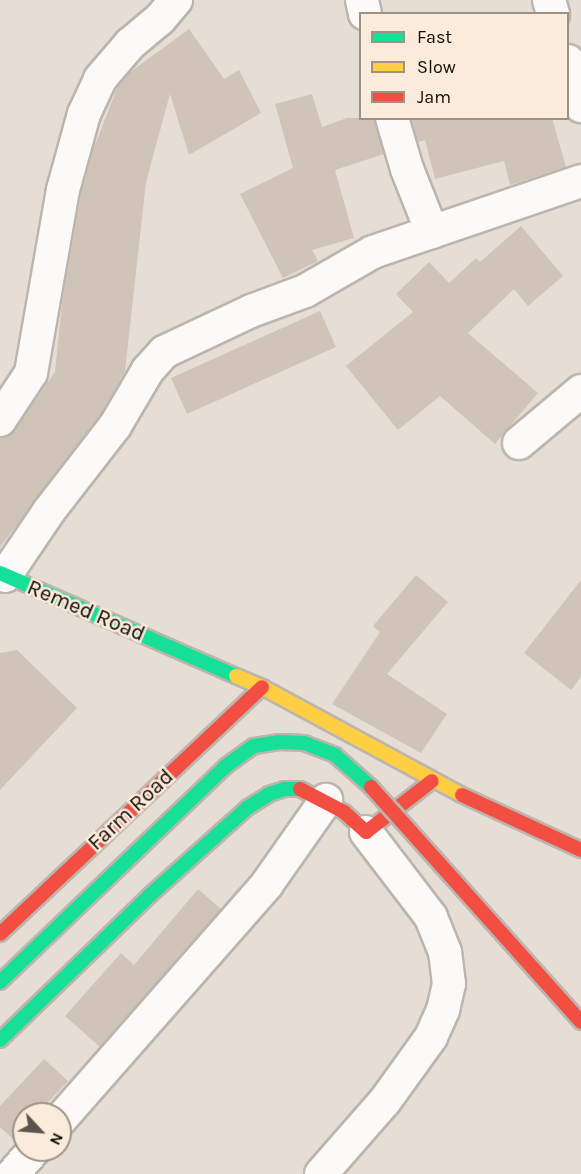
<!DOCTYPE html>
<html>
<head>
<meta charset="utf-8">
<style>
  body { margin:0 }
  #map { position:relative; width:581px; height:1174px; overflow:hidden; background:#e6ddd5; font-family:Karla,sans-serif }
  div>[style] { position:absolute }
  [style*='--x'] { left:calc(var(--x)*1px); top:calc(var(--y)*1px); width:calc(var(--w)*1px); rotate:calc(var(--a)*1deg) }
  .building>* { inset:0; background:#d0c4b8 }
  .roads { filter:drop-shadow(2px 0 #bcb5ae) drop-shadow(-2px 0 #bcb5ae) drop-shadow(0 2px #bcb5ae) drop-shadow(0 -2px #bcb5ae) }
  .street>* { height:32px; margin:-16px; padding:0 16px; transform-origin:16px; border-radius:16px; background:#fbfaf9 }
  .fast>* { height:14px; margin:-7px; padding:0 7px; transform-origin:7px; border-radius:7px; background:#16e098 }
  .slow>* { height:14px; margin:-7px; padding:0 7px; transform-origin:7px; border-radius:7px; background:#ffcf43 }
  .jam>* { height:14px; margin:-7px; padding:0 7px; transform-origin:7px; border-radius:7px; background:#f24e42 }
  .bridges { filter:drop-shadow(2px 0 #bcb5ae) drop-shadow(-2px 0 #bcb5ae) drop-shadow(0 2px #bcb5ae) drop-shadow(0 -2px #bcb5ae) }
  .fast-bridge>* { height:14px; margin:-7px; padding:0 7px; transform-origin:7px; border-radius:7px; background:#16e098 }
  .jam-bridge>* { height:14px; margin:-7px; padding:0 7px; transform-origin:7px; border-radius:7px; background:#f24e42 }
  span { translate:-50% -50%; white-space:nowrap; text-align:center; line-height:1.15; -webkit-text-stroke:5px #fbebdb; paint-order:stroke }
  .street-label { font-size:22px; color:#110c07 }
  .legend { position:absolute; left:359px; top:12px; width:210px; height:108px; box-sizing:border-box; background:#fbebdb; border:2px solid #9d9286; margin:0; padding:8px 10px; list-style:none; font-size:18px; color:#110c07 }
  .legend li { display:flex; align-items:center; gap:12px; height:30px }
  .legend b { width:30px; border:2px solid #9d9286 }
  .north { position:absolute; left:12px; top:1102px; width:60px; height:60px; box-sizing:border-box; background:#fbebdb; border:2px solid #9d9286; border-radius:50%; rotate:116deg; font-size:16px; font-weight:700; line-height:24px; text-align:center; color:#110c07 }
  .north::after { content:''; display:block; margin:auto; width:21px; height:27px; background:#5c554f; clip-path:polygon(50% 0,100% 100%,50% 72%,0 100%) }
</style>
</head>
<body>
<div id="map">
  <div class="building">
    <div style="clip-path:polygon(189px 29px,224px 79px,239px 70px,261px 113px,189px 155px,170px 94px,146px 182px,125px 371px,100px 416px,0 547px,0 438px,15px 430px,55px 372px,62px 302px,81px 194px,93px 150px,118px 86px,129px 73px)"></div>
    <div style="clip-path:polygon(312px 94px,322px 127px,347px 118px,375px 118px,384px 154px,335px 170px,354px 238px,312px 250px,318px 261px,283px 278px,240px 194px,293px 168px,275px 104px)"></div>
    <div style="clip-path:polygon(411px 118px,552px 118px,566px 167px,510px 185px,504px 161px,435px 179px,425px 140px,418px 142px)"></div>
    <div style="clip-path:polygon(521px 226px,563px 276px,528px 306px,514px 289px,468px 333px,538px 393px,495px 444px,440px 396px,398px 430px,346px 366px,413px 312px,396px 294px,429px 262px,449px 283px,476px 258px,480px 262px)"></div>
    <div style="clip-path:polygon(320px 311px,336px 347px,187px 414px,171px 378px)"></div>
    <div style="clip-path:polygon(416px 575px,448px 602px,387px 674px,447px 714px,421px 753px,332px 704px,380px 632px,373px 626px)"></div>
    <div style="clip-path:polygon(581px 580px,581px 677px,571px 690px,524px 653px)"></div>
    <div style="clip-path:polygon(17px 650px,77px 708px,0 790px,0 653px)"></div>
    <div style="clip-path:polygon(198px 889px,221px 909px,100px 1047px,65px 1016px,121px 953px,134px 965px)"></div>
    <div style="clip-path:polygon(44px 1059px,68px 1081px,37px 1114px,24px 1114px,24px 1128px,13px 1139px,0 1127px,0 1106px)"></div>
  </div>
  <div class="roads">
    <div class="street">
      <div style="--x:362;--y:0;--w:14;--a:78"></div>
      <div style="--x:549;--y:0;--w:15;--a:74"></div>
      <div style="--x:568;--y:61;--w:47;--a:73.9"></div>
      <div style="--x:392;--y:118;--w:53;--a:73.6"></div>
      <div style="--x:407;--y:169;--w:68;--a:68.4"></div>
      <div style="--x:0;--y:420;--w:56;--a:-56.6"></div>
      <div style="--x:31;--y:373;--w:186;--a:-80.1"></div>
      <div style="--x:63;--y:190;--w:79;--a:-74.6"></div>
      <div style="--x:84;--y:114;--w:38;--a:-65"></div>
      <div style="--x:100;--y:79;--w:46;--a:-49.4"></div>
      <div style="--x:130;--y:44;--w:39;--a:-40"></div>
      <div style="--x:160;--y:19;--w:25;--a:-50"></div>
      <div style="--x:519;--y:443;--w:81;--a:-40"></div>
      <div style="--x:5;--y:576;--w:78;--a:-55.9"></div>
      <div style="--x:49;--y:511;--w:108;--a:-52.2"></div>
      <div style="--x:115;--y:426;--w:65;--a:-59.5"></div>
      <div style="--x:148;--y:370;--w:24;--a:-48"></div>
      <div style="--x:164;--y:352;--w:96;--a:-25.2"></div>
      <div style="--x:251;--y:311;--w:58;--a:-20.3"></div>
      <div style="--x:305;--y:291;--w:78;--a:-29.8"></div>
      <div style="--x:373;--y:252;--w:220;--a:-18.8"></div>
      <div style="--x:60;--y:1120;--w:314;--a:-48.7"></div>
      <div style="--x:267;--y:884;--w:103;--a:-54.9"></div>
      <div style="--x:13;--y:1174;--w:32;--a:-49"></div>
      <div style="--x:321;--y:1174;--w:97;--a:-48.8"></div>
      <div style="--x:385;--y:1101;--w:79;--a:-54.3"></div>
      <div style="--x:431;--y:1037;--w:30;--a:-66"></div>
      <div style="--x:443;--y:1010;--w:27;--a:-77"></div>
      <div style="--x:449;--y:984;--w:32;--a:-97"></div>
      <div style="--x:445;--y:952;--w:38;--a:-112"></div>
      <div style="--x:431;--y:917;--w:107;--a:-127.4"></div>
    </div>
    <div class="fast">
      <div style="--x:0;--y:573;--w:257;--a:23.6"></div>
      <div style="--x:0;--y:1040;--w:207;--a:-44"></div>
      <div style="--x:149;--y:896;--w:132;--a:-41.9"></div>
      <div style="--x:247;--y:808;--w:26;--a:-32"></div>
      <div style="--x:269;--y:794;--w:16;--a:-18"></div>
      <div style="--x:284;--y:789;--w:16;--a:0"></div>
    </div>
    <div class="slow">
      <div style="--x:236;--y:676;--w:28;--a:23"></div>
      <div style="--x:262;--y:687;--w:227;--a:28.4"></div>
    </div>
    <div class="jam">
      <div style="--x:300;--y:789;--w:50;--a:27.6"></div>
      <div style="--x:344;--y:812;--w:30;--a:42"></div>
      <div style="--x:366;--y:832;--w:83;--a:-37.7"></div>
      <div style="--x:462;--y:795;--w:131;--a:24.8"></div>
      <div style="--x:0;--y:934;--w:360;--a:-43.3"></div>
    </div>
  </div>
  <div class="bridges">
    <div class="fast-bridge">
      <div style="--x:0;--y:982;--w:313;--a:-43.7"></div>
      <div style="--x:226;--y:766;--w:34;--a:-36"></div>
      <div style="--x:254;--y:746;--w:25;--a:-9"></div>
      <div style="--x:279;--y:742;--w:25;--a:2"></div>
      <div style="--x:304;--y:743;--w:33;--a:21"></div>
      <div style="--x:335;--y:755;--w:48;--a:41.6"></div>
    </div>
    <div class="jam-bridge">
      <div style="--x:371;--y:787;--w:315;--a:48.2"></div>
    </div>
  </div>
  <div class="street-label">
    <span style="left:86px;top:611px;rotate:23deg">Remed Road</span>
    <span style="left:131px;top:810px;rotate:-43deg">Farm Road</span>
  </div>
  <ul class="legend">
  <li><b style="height:8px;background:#16e098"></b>Fast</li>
  <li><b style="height:8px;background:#ffcf43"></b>Slow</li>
  <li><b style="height:8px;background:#f24e42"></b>Jam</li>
  </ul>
  <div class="north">N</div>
</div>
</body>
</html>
